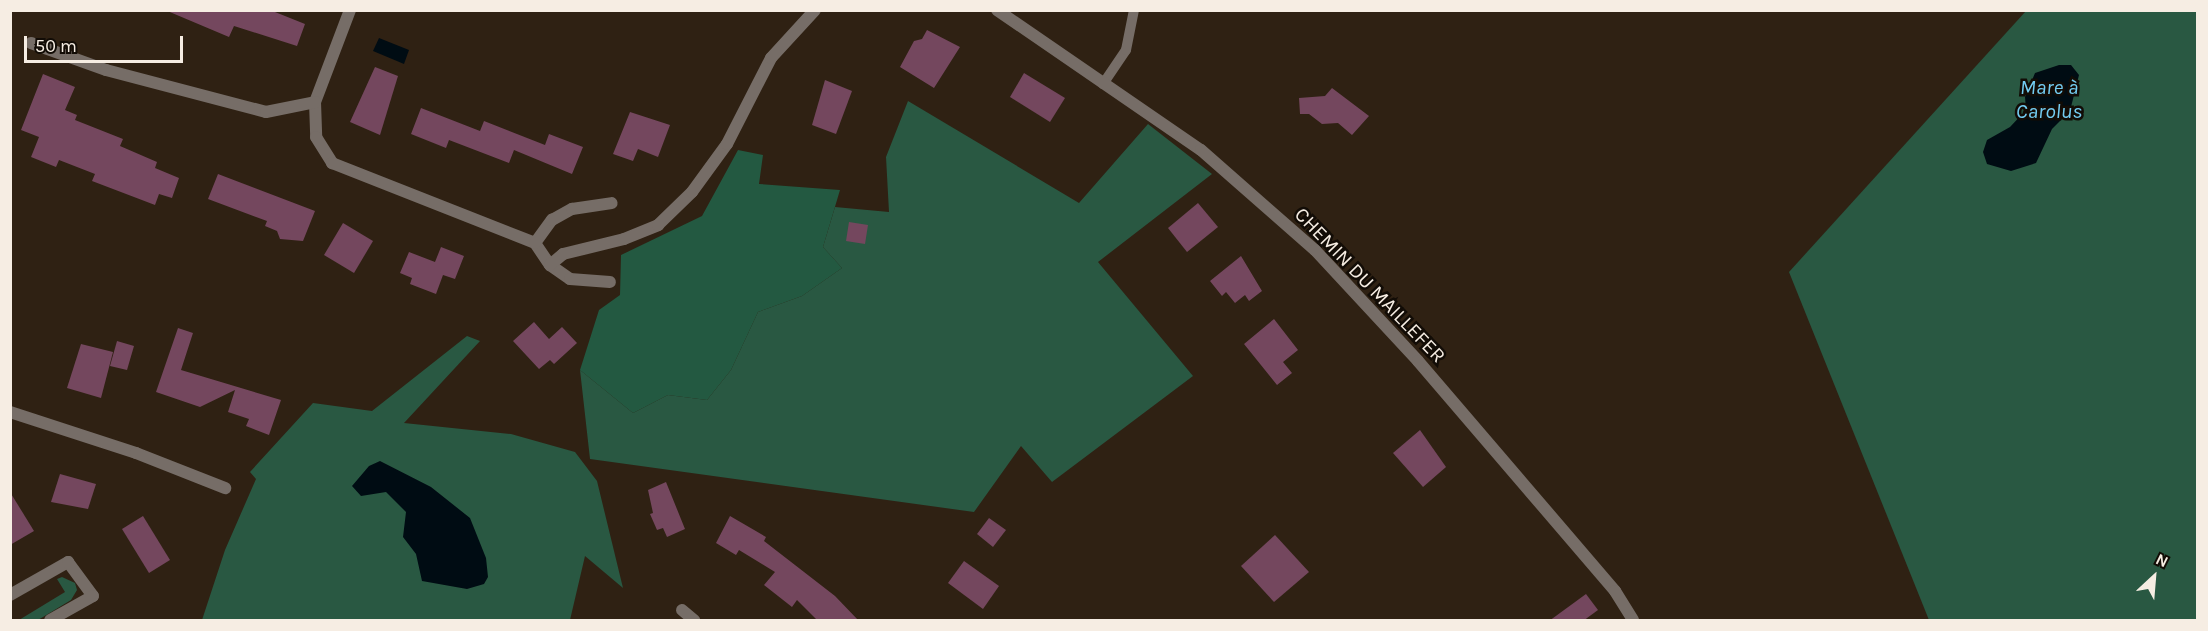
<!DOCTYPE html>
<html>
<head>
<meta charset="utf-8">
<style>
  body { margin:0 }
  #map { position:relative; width:2208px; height:631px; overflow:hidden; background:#2f2113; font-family:Karla,sans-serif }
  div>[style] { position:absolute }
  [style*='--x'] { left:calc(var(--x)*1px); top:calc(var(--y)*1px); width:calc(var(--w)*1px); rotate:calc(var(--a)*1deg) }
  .green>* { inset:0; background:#295842 }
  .forest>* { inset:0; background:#235941 }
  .water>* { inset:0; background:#000c13 }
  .building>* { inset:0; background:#74475e }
  .lane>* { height:10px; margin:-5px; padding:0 5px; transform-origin:5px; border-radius:5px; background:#766d67 }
  .street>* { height:12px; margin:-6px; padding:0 6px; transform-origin:6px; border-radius:6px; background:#766d67 }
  span { translate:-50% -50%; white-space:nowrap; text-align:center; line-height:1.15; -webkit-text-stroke:5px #120c06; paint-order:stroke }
  .street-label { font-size:20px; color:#f6ede3 }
  .water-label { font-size:21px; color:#73ccf1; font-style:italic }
  .frame { position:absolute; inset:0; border:12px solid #f6ede3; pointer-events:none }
  .north { position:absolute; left:2124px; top:547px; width:60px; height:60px; -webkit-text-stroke:4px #120c06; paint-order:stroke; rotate:26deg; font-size:16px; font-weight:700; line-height:24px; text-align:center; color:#f6ede3 }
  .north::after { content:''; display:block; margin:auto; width:21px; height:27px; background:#f6ede3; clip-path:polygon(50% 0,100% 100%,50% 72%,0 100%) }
  .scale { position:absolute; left:24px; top:36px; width:159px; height:27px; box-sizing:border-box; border:3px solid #f6ede3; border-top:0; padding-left:8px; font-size:18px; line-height:21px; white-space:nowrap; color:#f6ede3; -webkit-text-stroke:4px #120c06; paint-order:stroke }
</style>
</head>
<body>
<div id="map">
  <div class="green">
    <div style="clip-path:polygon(2026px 11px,2197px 11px,2197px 620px,1929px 620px,1789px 272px)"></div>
    <div style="clip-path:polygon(908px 101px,1079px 203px,1148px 124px,1212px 174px,1098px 262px,1193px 376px,1052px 482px,1021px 446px,974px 512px,590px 459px,580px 370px,633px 413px,668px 395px,707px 400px,731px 370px,758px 312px,802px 296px,842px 268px,823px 247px,835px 207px,889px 212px,886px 157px)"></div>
    <div style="clip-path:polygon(467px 336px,480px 341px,404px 423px,511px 434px,575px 452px,597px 481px,623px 588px,585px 556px,570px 620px,202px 620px,225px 550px,256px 479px,250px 472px,313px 403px,372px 411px)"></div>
    <div style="clip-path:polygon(62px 577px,75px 583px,77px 590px,71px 600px,38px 620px,19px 620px,65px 592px,57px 579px)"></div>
  </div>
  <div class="forest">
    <div style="clip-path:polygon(738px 150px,763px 155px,759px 184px,840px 190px,823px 247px,842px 268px,802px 296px,758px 312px,731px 370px,707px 400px,668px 395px,633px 413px,580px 370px,599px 310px,620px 295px,621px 255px,702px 216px)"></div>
  </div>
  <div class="water">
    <div style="clip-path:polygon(379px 38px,409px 50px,404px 64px,373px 51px)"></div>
    <div style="clip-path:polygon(2059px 65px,2071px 65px,2079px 75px,2070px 111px,2052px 129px,2036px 163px,2011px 171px,1987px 164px,1983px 152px,1987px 140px,2010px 127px,2026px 110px,2025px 97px,2035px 73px)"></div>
    <div style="clip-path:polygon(380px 461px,431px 487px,470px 518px,486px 558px,488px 577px,484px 584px,467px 589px,422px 581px,416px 554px,403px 537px,406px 512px,386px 492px,361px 496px,352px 486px,369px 466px)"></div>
  </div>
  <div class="building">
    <div style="clip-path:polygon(165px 10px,270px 10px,305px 24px,297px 46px,234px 26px,229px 37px)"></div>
    <div style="clip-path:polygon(927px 30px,960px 47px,934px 88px,900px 67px,914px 41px,922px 39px)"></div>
    <div style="clip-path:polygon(375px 67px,398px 76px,380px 135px,350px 122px)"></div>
    <div style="clip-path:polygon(1024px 73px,1065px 98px,1050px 122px,1010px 97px)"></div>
    <div style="clip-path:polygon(43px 74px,75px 87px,65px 110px,77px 115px,75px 120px,123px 139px,120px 146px,157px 162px,155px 168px,179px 178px,172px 198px,159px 194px,155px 205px,92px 181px,95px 174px,59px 160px,56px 167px,31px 157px,39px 137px,21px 130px)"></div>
    <div style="clip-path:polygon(825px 80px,852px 91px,836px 134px,812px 125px)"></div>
    <div style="clip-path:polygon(1332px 88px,1369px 116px,1352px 135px,1338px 123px,1322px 124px,1309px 114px,1300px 114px,1299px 98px,1325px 96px)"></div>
    <div style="clip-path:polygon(421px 108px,480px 131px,484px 121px,545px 145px,549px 134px,583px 147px,572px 174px,514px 150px,509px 163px,449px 140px,446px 148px,411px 134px)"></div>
    <div style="clip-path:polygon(630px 112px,670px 125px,658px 157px,638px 149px,633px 161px,613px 154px)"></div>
    <div style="clip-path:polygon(218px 174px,315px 211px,303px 241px,280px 239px,277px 231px,265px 226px,267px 221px,208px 199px)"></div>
    <div style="clip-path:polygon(1198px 203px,1218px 227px,1187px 252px,1168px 228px)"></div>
    <div style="clip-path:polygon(849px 222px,868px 225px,865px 244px,846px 241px)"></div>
    <div style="clip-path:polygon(343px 223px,373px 241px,354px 273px,324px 255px)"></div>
    <div style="clip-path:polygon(441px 247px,464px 256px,455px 279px,443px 275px,436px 294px,410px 284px,412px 278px,400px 273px,409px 252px,435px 262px)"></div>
    <div style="clip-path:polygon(1241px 256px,1262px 291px,1249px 301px,1245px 295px,1235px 303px,1226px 292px,1222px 296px,1210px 281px)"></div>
    <div style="clip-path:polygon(1274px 319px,1298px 350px,1283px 362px,1292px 373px,1277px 385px,1244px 344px)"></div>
    <div style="clip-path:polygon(534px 322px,549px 339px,562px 327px,577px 343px,554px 364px,550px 360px,539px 369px,513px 341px)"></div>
    <div style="clip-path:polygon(178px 328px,193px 333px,181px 370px,281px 400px,269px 435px,246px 426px,249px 419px,228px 412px,235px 390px,200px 407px,156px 392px)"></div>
    <div style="clip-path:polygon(117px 341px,134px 346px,127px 370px,110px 366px)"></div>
    <div style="clip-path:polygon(81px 344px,113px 352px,101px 398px,67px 388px)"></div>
    <div style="clip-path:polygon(1420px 430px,1446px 467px,1423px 487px,1393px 453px)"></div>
    <div style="clip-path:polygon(60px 474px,96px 484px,88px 509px,51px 502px)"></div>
    <div style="clip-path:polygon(666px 482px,685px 529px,667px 537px,663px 528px,657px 530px,650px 514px,653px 513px,648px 490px)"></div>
    <div style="clip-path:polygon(10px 492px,34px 531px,10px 545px)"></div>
    <div style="clip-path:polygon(143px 516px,170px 560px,149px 573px,122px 529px)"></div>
    <div style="clip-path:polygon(730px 516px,766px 537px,764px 541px,835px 596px,859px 621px,818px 621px,797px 600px,792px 607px,764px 585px,775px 572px,739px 550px,736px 555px,716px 543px)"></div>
    <div style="clip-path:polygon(989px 518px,1006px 530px,993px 547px,977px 534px)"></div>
    <div style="clip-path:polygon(1275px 535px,1309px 572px,1274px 602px,1241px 566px)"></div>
    <div style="clip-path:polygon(964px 561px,999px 586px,983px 609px,948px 583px)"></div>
    <div style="clip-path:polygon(1586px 594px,1598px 610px,1583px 621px,1549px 621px)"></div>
  </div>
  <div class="lane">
    <div style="--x:1103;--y:84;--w:41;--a:-55.9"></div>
    <div style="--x:1126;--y:50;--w:41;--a:-78.7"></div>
  </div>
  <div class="street">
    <div style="--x:350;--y:10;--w:98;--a:110.8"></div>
    <div style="--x:315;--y:102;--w:35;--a:88"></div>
    <div style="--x:316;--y:137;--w:31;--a:58"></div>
    <div style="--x:332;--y:163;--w:218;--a:21.5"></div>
    <div style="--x:535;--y:243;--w:27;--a:56"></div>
    <div style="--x:550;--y:265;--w:24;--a:35"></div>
    <div style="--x:570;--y:279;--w:40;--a:4.3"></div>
    <div style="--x:997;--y:10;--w:247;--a:34.5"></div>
    <div style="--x:1201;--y:150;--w:152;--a:41.3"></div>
    <div style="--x:1315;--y:250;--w:151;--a:47.1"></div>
    <div style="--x:1418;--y:361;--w:303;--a:49.4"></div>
    <div style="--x:1615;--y:591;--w:34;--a:58"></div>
    <div style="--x:31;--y:43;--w:80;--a:19.8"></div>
    <div style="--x:106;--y:70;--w:165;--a:14.7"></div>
    <div style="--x:266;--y:112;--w:50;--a:-11.5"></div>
    <div style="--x:535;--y:243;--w:29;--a:-54"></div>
    <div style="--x:552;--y:220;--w:23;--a:-29"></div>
    <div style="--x:572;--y:209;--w:40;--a:-8.5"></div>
    <div style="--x:550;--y:265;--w:17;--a:-40"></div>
    <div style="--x:563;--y:254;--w:63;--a:-13.8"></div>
    <div style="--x:624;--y:239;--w:37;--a:-22"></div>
    <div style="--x:658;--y:225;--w:47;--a:-44.1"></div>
    <div style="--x:692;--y:192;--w:59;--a:-53.9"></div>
    <div style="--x:727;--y:144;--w:97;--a:-62.9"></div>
    <div style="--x:771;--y:58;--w:65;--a:-47.5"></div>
    <div style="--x:10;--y:412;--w:133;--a:18"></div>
    <div style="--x:136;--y:453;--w:96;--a:21.5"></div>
    <div style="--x:10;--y:595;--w:67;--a:-29.6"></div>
    <div style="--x:68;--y:562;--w:42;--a:53.7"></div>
    <div style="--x:93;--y:596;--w:49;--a:150.8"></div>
    <div style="--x:682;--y:610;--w:16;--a:40"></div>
  </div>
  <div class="street-label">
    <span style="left:1370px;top:285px;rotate:46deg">CHEMIN DU MAILLEFER</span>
  </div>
  <div class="water-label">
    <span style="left:2049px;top:99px">Mare à<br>Carolus</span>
  </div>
  <div class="frame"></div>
  <div class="north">N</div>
  <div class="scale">50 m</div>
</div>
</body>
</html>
